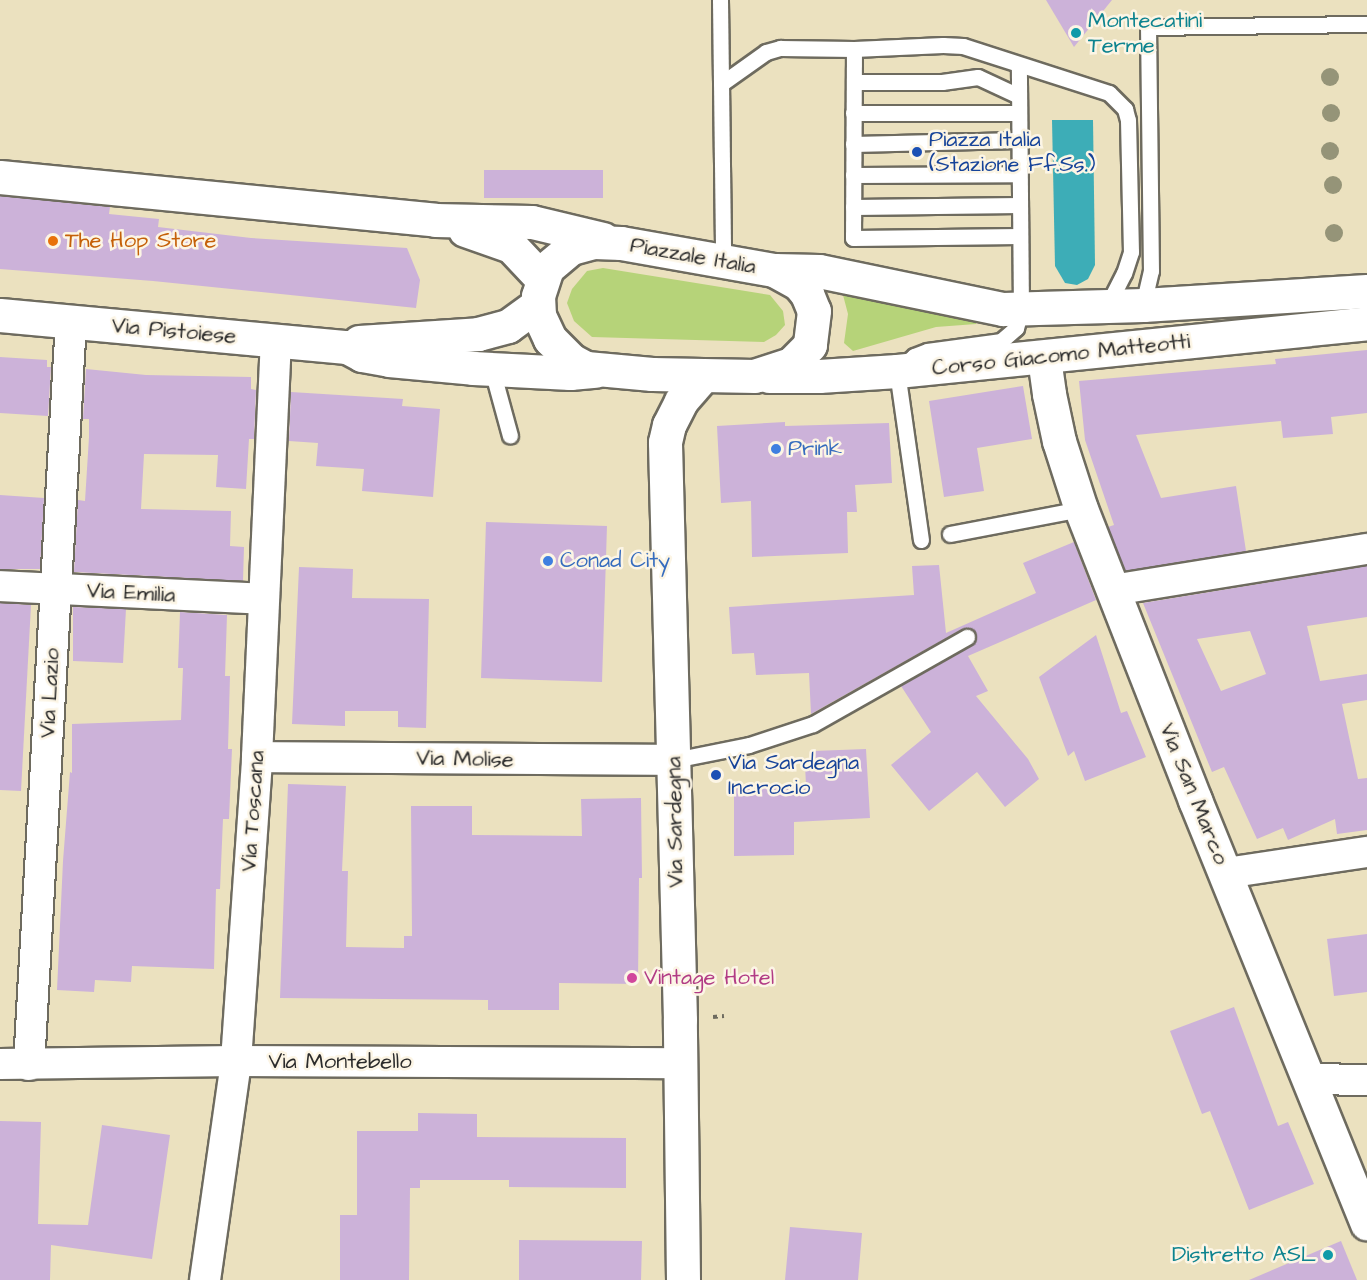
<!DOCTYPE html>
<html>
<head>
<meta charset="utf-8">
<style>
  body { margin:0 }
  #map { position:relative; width:1367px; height:1280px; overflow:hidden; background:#ebe1bf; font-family:"Architects Daughter",sans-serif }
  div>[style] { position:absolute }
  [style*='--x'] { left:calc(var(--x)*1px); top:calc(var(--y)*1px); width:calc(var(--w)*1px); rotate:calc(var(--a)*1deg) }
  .green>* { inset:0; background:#b6d379 }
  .water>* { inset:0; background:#3dadb7 }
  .building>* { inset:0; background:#ccb2d9 }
  .path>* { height:4px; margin-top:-2px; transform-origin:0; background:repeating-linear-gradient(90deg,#6e6b5f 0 4.5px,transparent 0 9px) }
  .roads { filter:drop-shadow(2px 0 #6e6b5f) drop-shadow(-2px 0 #6e6b5f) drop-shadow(0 2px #6e6b5f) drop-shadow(0 -2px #6e6b5f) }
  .service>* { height:15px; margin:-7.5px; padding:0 7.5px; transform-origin:7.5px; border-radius:7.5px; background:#fff }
  .minor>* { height:30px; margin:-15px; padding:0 15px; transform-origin:15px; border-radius:15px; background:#fff }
  .secondary>* { height:33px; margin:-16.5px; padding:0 16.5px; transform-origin:16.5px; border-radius:16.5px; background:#fff }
  .trees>* { width:18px; height:18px; margin:-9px; border-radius:50%; background:#959478 }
  .dots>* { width:16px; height:16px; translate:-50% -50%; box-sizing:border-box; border:3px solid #fcf5e5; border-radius:50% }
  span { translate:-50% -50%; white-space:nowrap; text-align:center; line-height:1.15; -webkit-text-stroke:5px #fcf5e5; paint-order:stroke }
  .culture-label { font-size:22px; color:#0d838f }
  .left { translate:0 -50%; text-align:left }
  .right { translate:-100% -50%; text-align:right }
  .transit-label { font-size:22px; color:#164399 }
  .food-label { font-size:22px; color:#c56008 }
  .street-label { font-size:22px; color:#2b2b2b }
  .shop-label { font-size:22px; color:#366cbe }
  .hotel-label { font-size:22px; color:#b23c85 }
</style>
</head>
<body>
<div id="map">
  <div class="green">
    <div style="clip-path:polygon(603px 268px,770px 295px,783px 311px,785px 325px,776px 335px,764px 342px,592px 337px,574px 321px,567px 303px,572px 289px,587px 271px)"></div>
    <div style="clip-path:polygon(851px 287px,939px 314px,977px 319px,976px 324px,936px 327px,853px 351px,844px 343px,848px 314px,843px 295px)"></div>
  </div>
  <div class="water">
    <div style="clip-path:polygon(1052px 120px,1093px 120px,1095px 265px,1088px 279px,1077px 285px,1065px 283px,1055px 266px)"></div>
  </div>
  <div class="building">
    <div style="clip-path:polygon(1046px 0,1112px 0,1074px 47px)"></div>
    <div style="clip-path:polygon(484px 170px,603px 170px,603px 198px,484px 198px)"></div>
    <div style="clip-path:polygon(0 196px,110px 207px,109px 214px,159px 219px,158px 227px,251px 238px,407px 248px,420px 280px,416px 308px,153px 281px,0 269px)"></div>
    <div style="clip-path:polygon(1367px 350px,1367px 413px,1331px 417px,1333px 434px,1283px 438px,1281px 421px,1136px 435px,1161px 498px,1236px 486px,1246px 551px,1125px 571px,1108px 527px,1114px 525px,1085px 440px,1079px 381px,1276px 364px,1275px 359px)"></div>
    <div style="clip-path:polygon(0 357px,47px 360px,47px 367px,51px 367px,48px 416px,0 413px)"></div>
    <div style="clip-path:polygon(86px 369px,146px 375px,251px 377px,251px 389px,256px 390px,254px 439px,249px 439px,246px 489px,216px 487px,218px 455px,144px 454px,141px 509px,231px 511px,230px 546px,244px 547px,243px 581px,74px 572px,78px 500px,85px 501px,89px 437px,89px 419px,83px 419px)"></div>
    <div style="clip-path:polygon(1023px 386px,1032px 439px,977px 448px,984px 491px,944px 497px,929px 401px)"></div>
    <div style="clip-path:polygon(291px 392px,403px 399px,402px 406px,440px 409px,433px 497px,362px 491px,364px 469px,316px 466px,318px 443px,289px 441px)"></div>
    <div style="clip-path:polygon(785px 422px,785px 426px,889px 423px,892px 483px,855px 485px,857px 512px,847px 512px,848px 553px,752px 557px,751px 501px,721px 503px,717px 426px)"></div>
    <div style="clip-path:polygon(0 495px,44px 498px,40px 569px,0 569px)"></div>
    <div style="clip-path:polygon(486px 522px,607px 526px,602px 682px,481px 678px)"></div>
    <div style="clip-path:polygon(1074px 542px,1096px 600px,968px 656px,988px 691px,976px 696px,1028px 759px,1039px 779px,1005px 807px,977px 772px,929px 811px,891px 765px,931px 732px,901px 686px,972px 645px,977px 637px,971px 628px,962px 629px,811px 714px,809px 673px,756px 675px,754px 653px,732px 654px,729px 607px,914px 595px,912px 566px,939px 565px,946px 633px,1036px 593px,1023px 563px)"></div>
    <div style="clip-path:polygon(evenodd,1367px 566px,1367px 617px,1307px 626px,1320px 681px,1367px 674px,1367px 700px,1342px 704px,1358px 779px,1367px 778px,1367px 830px,1337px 834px,1335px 819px,1288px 840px,1283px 828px,1257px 839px,1224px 767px,1212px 772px,1143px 603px,1367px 566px,1250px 631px,1266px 674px,1221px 691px,1197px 639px,1250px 631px)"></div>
    <div style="clip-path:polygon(299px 567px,353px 569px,352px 598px,429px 599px,426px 728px,398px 727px,398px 711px,345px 711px,345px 726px,292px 724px)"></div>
    <div style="clip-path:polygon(0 603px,31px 605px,21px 791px,0 790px)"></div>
    <div style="clip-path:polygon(73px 607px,126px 609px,123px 663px,73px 661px)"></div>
    <div style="clip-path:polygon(180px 612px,227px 615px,225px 676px,230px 676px,228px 749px,232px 749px,229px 819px,223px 819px,220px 889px,216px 889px,214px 969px,132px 966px,131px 982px,95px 980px,94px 992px,57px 990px,63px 861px,70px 772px,72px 773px,72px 724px,181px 720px,183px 668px,178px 668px)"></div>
    <div style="clip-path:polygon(1096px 635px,1121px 713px,1127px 711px,1146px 757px,1085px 781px,1074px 751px,1068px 756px,1039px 677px)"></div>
    <div style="clip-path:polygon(866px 749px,870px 818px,794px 822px,794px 855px,734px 856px,734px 785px,806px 785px,805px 765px,814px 765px,813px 751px)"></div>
    <div style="clip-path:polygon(288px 784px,346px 786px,342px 871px,348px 871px,346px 947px,404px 948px,404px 936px,412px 936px,411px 806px,472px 806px,472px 835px,582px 836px,581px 799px,641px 798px,642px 878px,639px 878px,638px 984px,559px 983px,559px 1010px,488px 1010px,488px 1000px,280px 998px)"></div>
    <div style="clip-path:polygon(1367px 934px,1367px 992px,1334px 996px,1327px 939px)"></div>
    <div style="clip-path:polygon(1234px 1007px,1278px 1126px,1288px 1122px,1314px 1184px,1249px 1210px,1210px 1111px,1202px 1114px,1170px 1031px)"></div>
    <div style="clip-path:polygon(418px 1113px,477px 1114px,477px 1137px,626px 1138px,626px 1188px,509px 1187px,509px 1180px,420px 1180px,420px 1188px,410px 1188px,409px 1280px,340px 1280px,340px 1215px,357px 1215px,357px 1131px,418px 1131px)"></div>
    <div style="clip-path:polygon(0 1121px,41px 1122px,38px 1224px,88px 1225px,102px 1125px,170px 1135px,152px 1259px,51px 1245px,50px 1280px,0 1280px)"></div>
    <div style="clip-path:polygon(790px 1227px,862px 1233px,858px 1280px,785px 1280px)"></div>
    <div style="clip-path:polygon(519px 1240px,642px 1241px,641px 1280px,519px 1280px)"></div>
    <div style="clip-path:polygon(1341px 1241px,1357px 1280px,1249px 1280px)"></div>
  </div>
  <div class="path">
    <div style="--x:713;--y:1017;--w:11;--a:-5"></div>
  </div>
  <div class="roads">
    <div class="service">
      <div style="--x:720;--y:0;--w:261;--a:89.3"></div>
      <div style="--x:854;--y:49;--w:189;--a:90.3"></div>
      <div style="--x:853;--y:238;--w:167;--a:-0.7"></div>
      <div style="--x:854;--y:82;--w:88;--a:0"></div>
      <div style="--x:942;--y:82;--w:36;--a:-8"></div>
      <div style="--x:978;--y:77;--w:45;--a:24.9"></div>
      <div style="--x:721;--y:84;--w:55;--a:-35.4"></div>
      <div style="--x:766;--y:52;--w:15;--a:-16"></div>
      <div style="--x:780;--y:48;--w:74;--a:0.8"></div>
      <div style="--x:854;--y:49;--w:89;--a:-2.6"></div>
      <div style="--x:943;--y:45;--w:20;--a:3"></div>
      <div style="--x:963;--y:46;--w:153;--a:17.8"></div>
      <div style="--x:1109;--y:93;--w:23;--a:45"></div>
      <div style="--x:1125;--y:109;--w:11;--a:75"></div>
      <div style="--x:1128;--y:120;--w:132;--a:88.7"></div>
      <div style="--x:1131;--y:252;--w:22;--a:108"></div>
      <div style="--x:1124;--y:273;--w:37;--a:117"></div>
      <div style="--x:853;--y:113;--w:166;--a:0"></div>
      <div style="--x:853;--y:144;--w:166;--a:-1.4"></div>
      <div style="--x:853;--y:175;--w:166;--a:-0.3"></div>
      <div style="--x:853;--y:207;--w:167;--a:-0.7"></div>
      <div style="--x:1143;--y:305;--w:35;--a:-77"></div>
      <div style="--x:1151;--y:271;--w:244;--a:-90.7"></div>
      <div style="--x:1148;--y:27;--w:219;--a:-0.8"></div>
      <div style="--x:492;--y:370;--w:68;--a:74.7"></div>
      <div style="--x:950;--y:534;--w:133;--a:-10.8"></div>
      <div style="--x:921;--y:540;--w:171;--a:-98.1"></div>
      <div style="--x:897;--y:371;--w:23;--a:-41"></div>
      <div style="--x:914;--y:356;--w:14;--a:-21"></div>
      <div style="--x:927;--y:351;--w:75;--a:-7.7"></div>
      <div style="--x:1001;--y:341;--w:20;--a:-41"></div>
      <div style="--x:1016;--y:328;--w:19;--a:-74"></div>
      <div style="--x:1021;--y:310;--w:245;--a:-90.5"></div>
      <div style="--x:674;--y:760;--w:76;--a:-11.3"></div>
      <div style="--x:749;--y:745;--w:67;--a:-18.2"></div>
      <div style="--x:813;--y:724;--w:177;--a:-29.5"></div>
    </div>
    <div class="minor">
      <div style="--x:0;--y:586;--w:263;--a:2.8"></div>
      <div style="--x:1113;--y:590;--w:257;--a:-9.2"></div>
      <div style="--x:257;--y:757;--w:417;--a:0.4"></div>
      <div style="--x:1226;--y:873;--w:143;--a:-8.5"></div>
      <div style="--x:0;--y:1064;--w:236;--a:-0.7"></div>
      <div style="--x:236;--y:1061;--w:444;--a:0.3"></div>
      <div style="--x:29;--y:1065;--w:745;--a:-86.77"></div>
      <div style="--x:1310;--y:1079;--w:57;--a:1"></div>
      <div style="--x:205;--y:1280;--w:221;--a:-81.9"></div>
      <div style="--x:236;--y:1061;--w:305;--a:-86"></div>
      <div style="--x:257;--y:757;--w:417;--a:-87.4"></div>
    </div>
    <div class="secondary">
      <div style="--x:0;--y:177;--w:437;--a:5.6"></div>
      <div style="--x:435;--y:220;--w:97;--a:1.2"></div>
      <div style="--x:532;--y:222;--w:73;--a:13.5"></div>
      <div style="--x:465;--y:230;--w:49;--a:19.2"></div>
      <div style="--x:511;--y:246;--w:45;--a:46.8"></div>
      <div style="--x:594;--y:242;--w:27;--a:2"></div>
      <div style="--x:621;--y:243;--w:155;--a:10"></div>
      <div style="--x:774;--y:270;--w:29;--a:29"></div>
      <div style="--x:799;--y:284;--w:13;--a:51"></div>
      <div style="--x:807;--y:294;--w:18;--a:68"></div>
      <div style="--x:814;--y:311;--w:34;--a:97"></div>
      <div style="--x:810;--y:345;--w:27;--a:135"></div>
      <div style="--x:791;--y:364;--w:38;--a:162"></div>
      <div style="--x:755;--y:376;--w:103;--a:-178.9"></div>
      <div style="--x:652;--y:374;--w:66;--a:-174.8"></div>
      <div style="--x:586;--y:368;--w:17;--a:-152"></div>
      <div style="--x:571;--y:360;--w:30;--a:-135"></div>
      <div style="--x:550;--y:339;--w:26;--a:-115"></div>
      <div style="--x:539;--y:315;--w:19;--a:-93"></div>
      <div style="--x:538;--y:296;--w:29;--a:-72"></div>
      <div style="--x:547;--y:268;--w:31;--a:-40"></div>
      <div style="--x:571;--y:248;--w:24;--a:-15"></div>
      <div style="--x:774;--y:270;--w:45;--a:1.3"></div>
      <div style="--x:819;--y:271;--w:188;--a:11.7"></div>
      <div style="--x:1003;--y:309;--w:140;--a:-1.6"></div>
      <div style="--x:1143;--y:305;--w:224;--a:-3.6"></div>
      <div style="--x:0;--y:315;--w:348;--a:5.3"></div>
      <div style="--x:347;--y:347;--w:17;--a:28"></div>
      <div style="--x:362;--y:355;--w:27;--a:10"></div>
      <div style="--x:389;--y:360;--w:84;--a:5.4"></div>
      <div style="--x:473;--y:368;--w:97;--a:3"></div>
      <div style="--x:570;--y:373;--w:25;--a:-5"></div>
      <div style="--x:359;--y:342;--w:119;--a:-3.8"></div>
      <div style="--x:478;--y:334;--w:31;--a:-15"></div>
      <div style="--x:508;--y:326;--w:37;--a:-36"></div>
      <div style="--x:1044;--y:358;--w:36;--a:82"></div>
      <div style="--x:1049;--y:394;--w:48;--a:78"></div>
      <div style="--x:1059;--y:441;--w:71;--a:72.1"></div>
      <div style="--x:1081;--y:509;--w:313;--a:68.6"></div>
      <div style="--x:1195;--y:800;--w:457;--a:67.9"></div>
      <div style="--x:769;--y:376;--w:50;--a:0"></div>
      <div style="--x:819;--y:376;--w:78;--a:-3.7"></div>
      <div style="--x:897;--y:371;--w:472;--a:-5.8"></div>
      <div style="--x:683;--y:1280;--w:260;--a:-90.7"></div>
      <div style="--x:680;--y:1020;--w:578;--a:-91.49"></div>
      <div style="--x:665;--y:442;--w:17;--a:-77"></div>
      <div style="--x:669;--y:425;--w:27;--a:-63"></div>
      <div style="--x:681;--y:401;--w:33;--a:-49"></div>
    </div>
  </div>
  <div class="trees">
    <div style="left:1330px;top:77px"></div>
    <div style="left:1331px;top:113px"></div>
    <div style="left:1330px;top:151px"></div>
    <div style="left:1333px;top:185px"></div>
    <div style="left:1334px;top:233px"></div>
  </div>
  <div class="dots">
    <div style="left:1076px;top:33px;background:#0f9aa8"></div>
    <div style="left:917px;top:152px;background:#1a4fb4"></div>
    <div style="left:53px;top:241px;background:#e8710a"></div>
    <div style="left:776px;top:449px;background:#3f7fe0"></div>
    <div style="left:548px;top:561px;background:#3f7fe0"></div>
    <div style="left:716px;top:775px;background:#1a4fb4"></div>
    <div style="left:632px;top:978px;background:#d1479c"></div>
    <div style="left:1328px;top:1255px;background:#0f9aa8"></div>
  </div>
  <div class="culture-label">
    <span class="left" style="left:1088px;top:33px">Montecatini<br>Terme</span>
    <span class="right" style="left:1316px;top:1255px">Distretto ASL</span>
  </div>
  <div class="transit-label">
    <span class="left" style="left:929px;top:152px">Piazza Italia<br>(Stazione Ff.Ss.)</span>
    <span class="left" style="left:728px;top:775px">Via Sardegna<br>Incrocio</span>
  </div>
  <div class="food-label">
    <span class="left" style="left:65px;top:241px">The Hop Store</span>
  </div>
  <div class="street-label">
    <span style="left:693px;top:256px;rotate:10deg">Piazzale Italia</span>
    <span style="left:174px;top:331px;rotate:5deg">Via Pistoiese</span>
    <span style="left:1061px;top:355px;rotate:-6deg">Corso Giacomo Matteotti</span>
    <span style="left:131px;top:593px;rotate:3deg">Via Emilia</span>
    <span style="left:50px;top:693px;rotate:-87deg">Via Lazio</span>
    <span style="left:465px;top:759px;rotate:1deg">Via Molise</span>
    <span style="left:1194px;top:794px;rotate:68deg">Via San Marco</span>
    <span style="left:253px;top:811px;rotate:-86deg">Via Toscana</span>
    <span style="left:675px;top:822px;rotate:-91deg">Via Sardegna</span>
    <span style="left:340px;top:1062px">Via Montebello</span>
  </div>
  <div class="shop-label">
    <span class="left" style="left:788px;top:449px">Prink</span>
    <span class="left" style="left:560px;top:561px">Conad City</span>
  </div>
  <div class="hotel-label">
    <span class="left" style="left:644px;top:978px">Vintage Hotel</span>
  </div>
</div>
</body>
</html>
